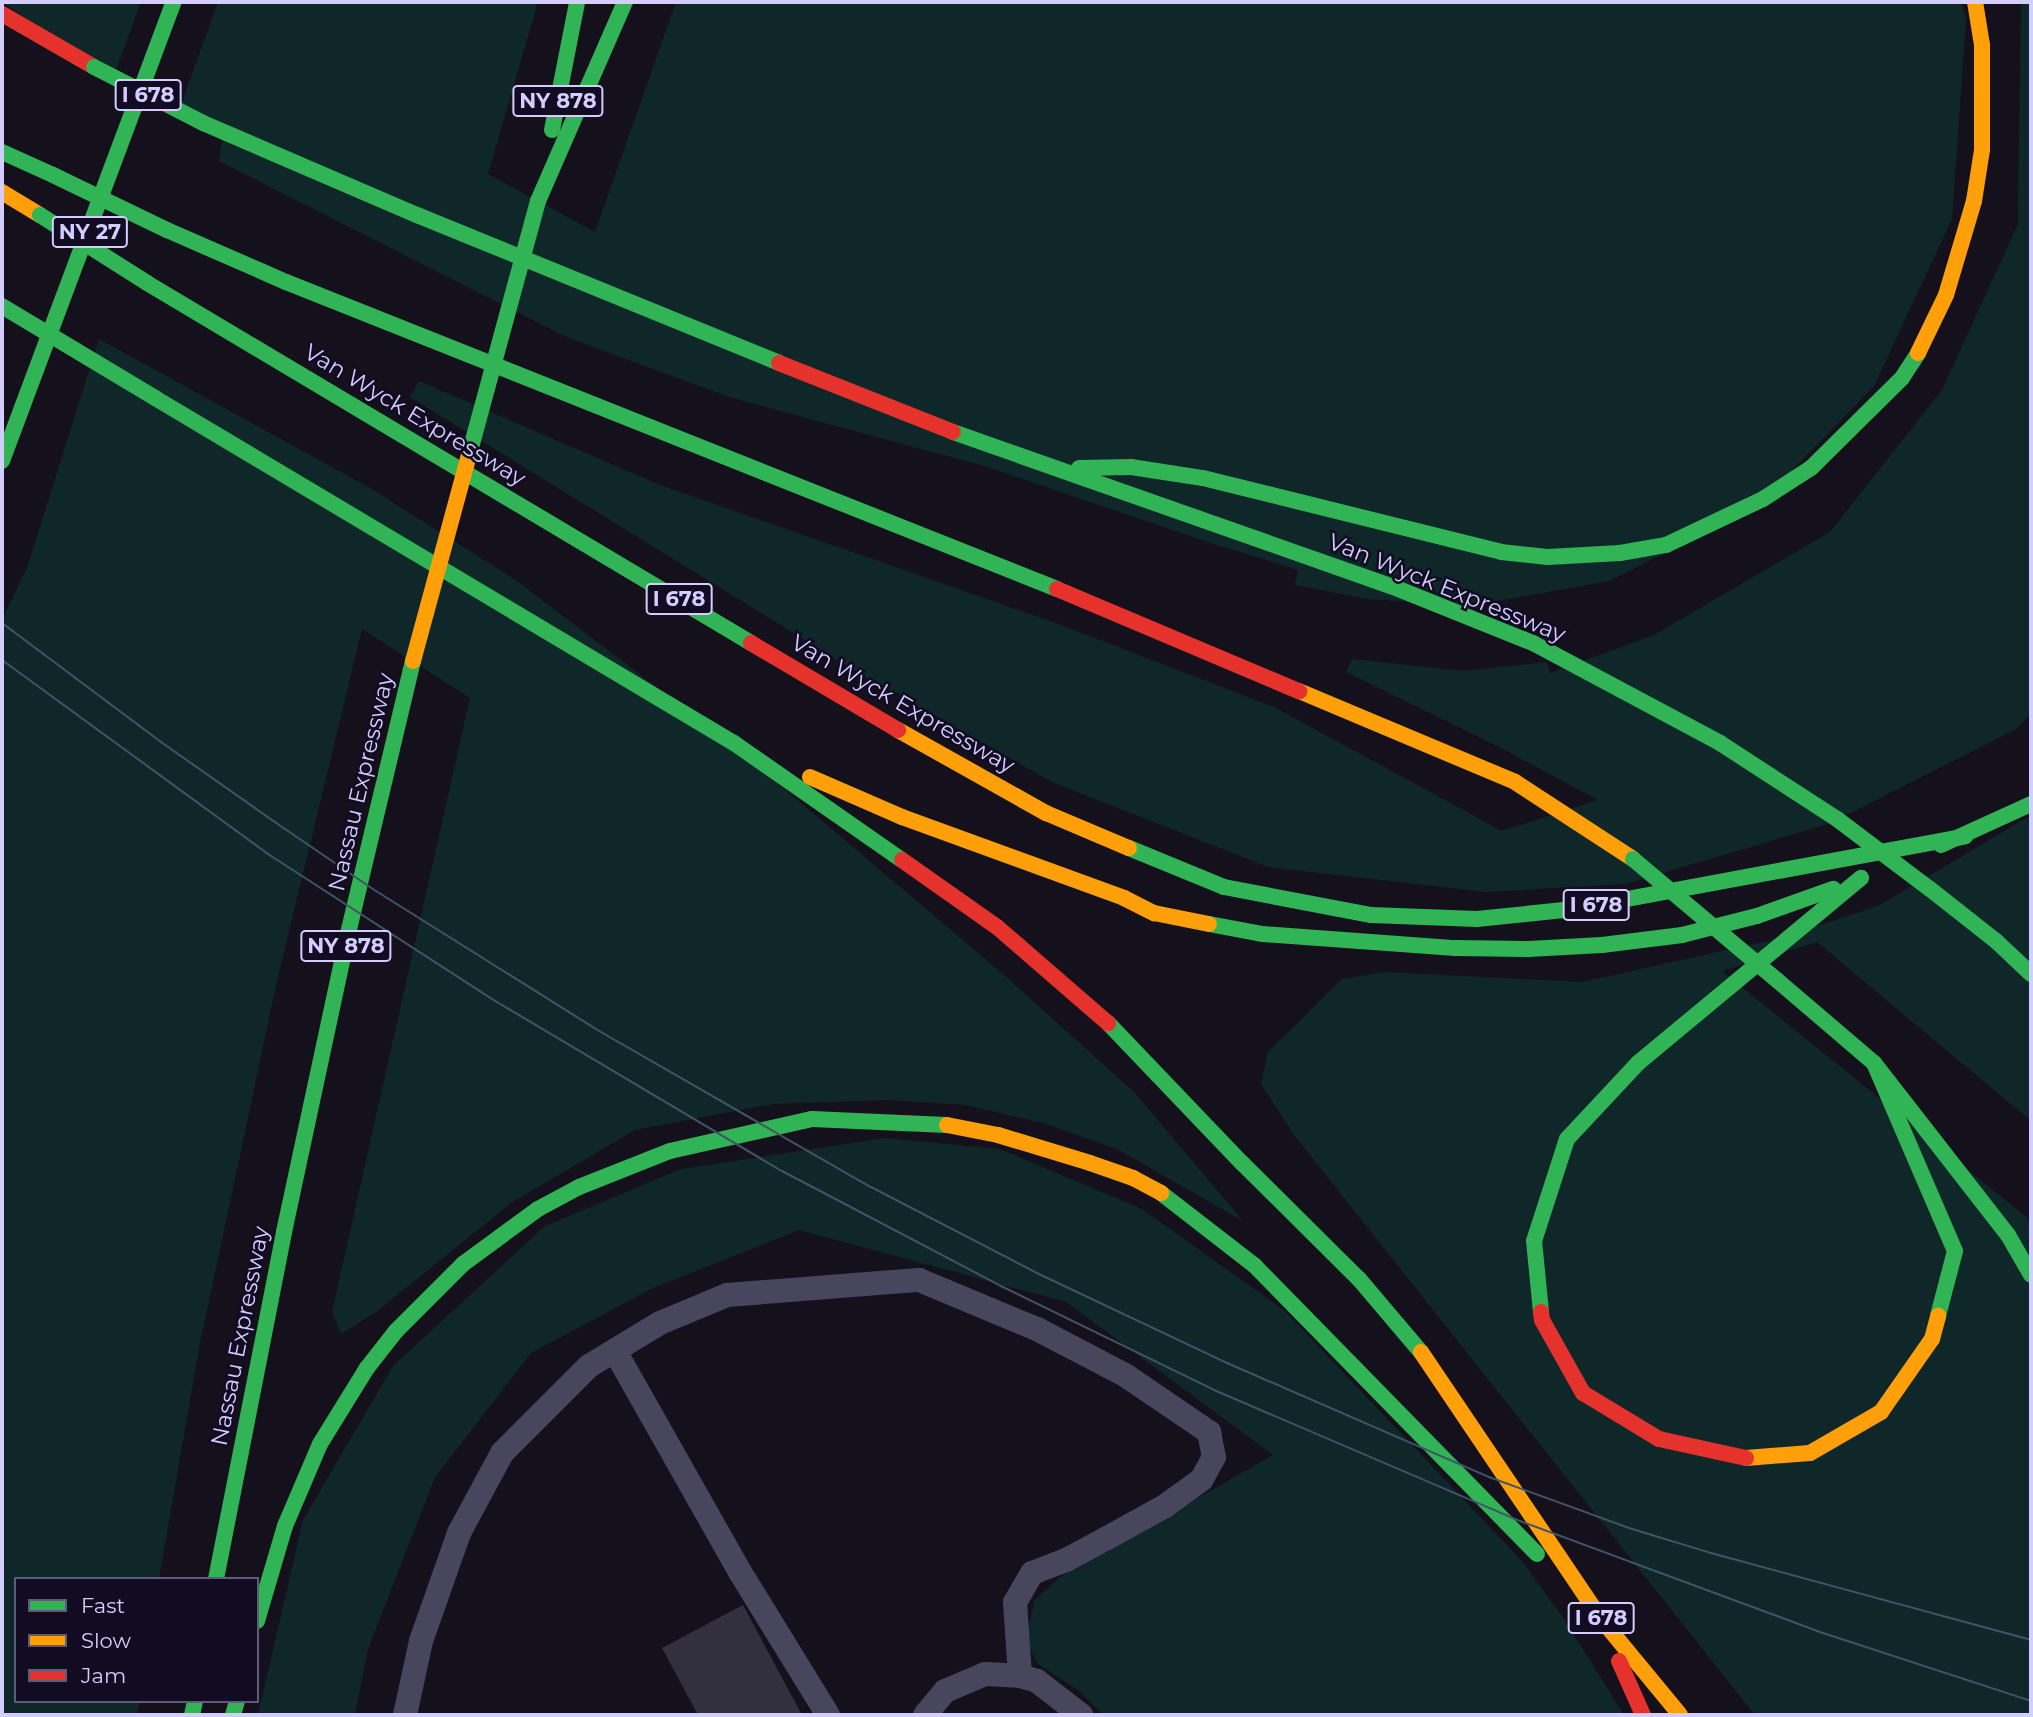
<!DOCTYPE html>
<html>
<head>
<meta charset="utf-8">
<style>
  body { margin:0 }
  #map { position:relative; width:2033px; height:1717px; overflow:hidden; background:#14111c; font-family:Montserrat,sans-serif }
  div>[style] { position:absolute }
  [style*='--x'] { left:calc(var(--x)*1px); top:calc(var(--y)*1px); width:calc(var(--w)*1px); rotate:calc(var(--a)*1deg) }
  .green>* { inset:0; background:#102729 }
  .building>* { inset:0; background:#322f3f }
  .lane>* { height:24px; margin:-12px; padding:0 12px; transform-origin:12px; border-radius:12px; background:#47465d }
  .fast>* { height:16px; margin:-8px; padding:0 8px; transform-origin:8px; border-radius:8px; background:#30b455 }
  .slow>* { height:16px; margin:-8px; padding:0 8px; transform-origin:8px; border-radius:8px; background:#ff9f0a }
  .jam>* { height:16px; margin:-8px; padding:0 8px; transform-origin:8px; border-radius:8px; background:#e5322d }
  .tram>* { height:2px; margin:-1px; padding:0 1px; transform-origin:1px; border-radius:1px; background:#405467 }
  .fast-bridge>* { height:16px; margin:-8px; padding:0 8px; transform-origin:8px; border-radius:8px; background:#30b455 }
  .slow-bridge>* { height:16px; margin:-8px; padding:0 8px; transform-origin:8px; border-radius:8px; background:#ff9f0a }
  span { translate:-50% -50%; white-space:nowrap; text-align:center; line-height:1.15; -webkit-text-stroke:5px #110c21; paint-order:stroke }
  .shield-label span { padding:2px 5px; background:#110c21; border:2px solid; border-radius:5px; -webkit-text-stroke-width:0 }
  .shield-label { font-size:21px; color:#d4cdff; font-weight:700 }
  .street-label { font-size:23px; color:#d4cdff }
  .frame { position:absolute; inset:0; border:4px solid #d4cdff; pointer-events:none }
  .legend { position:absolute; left:14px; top:1577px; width:245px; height:126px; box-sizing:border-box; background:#110c21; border:2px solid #5f597a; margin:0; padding:9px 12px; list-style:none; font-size:21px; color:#d4cdff }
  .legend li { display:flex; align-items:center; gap:14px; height:35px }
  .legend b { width:35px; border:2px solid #5f597a }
</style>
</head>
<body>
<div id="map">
  <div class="green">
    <div style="clip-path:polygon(2px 2px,141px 2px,113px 78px)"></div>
    <div style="clip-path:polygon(218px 2px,538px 2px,488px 174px,595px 232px,676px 2px,1961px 2px,1966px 18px,1952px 219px,1874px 386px,1759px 505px,1609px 581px,1469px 606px,1368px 599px,1295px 585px,1298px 570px,1208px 542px,984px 466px,729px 397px,566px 337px,219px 161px,223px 134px,178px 113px)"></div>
    <div style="clip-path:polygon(2021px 2px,2031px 2px,2031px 714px,2016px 729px,1831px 823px,1626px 884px,1486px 892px,1268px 867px,1052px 782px,857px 672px,410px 397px,419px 381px,660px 485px,1053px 622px,1274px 707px,1502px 831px,1598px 800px,1501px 748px,1346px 672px,1352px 659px,1463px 671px,1547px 662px,1550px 673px,1654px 635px,1830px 532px,1942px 390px,2018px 224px)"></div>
    <div style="clip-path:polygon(99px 339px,370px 488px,517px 581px,730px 743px,1003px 974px,1134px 1092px,1243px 1221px,1117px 1149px,1043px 1123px,965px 1105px,887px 1100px,772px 1104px,635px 1130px,511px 1203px,376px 1312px,341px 1334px,332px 1312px,470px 698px,362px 629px,277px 981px,199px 1348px,159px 1579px,16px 1579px,16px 1701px,139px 1701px,137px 1715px,2px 1715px,2px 619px,27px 568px)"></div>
    <div style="clip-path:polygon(2031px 815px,2031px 1121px,1817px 942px,1722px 971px,2031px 1221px,2031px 1715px,1755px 1715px,1294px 1135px,1261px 1084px,1268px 1052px,1342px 979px,1385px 972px,1582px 982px,1784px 937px,1880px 905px)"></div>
    <div style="clip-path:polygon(885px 1138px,1000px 1149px,1142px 1209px,1285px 1311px,1523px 1562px,1566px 1622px,1624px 1715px,1103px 1715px,1078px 1690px,1038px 1664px,1025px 1638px,1035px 1600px,1060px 1577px,1273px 1455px,1066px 1302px,799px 1230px,651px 1289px,531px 1353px,435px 1477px,368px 1649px,355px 1715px,258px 1715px,303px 1520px,393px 1366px,545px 1226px,681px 1169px)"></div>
  </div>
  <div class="building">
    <div style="clip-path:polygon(743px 1605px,802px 1715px,698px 1715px,662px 1648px)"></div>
  </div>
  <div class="lane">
    <div style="--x:615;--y:1351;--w:254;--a:60.5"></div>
    <div style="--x:740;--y:1572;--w:168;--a:58.4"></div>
    <div style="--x:405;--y:1715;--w:76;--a:-77.8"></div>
    <div style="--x:421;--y:1641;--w:114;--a:-70.6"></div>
    <div style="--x:459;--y:1533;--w:91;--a:-61.7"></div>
    <div style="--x:502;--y:1453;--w:123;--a:-45"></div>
    <div style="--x:589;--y:1366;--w:83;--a:-31.2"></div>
    <div style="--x:660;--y:1323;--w:73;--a:-22.7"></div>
    <div style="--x:727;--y:1295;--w:193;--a:-4.5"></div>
    <div style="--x:919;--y:1280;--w:128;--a:22.6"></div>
    <div style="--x:1037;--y:1329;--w:99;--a:27.6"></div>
    <div style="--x:1125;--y:1375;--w:102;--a:34.2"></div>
    <div style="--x:1209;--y:1432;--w:25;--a:79"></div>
    <div style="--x:1214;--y:1457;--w:26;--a:119"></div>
    <div style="--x:1201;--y:1480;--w:44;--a:144.2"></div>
    <div style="--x:1165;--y:1506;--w:66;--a:151.1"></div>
    <div style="--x:1107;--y:1538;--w:47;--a:151.8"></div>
    <div style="--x:1066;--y:1560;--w:36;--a:159"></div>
    <div style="--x:1032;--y:1573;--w:34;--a:120"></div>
    <div style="--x:1015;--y:1602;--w:74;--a:86.1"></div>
    <div style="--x:1020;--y:1676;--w:18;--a:16"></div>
    <div style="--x:1037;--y:1681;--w:56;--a:37.7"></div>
    <div style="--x:925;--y:1715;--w:31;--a:-50"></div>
    <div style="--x:945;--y:1691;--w:43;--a:-23"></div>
    <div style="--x:985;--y:1674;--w:35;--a:3"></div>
  </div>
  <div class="fast">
    <div style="--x:203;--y:123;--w:233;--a:23.3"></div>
    <div style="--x:417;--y:215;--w:391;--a:22.2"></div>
    <div style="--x:552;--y:130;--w:130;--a:-78.9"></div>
    <div style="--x:2;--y:152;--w:56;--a:24.3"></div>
    <div style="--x:538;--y:201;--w:217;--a:-66.4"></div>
    <div style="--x:167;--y:230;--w:130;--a:23.6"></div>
    <div style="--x:286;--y:282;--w:830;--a:21.71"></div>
    <div style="--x:147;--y:283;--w:703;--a:30.8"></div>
    <div style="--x:155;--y:398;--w:674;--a:30.79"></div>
    <div style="--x:734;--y:743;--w:205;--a:34.9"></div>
    <div style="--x:953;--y:432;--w:464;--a:19.4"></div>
    <div style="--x:1391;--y:586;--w:153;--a:21.9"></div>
    <div style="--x:1533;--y:643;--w:212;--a:28.1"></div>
    <div style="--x:2;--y:461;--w:490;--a:-69.5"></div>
    <div style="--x:1079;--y:468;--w:52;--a:-1.1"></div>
    <div style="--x:1131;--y:467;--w:73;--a:8.7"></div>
    <div style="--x:1203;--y:478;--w:307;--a:13.9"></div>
    <div style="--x:1501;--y:552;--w:47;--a:6.1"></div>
    <div style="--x:1548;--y:557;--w:72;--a:-3.2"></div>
    <div style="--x:1620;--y:553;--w:47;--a:-9.9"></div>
    <div style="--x:1666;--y:545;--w:107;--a:-25.4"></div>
    <div style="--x:1763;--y:499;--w:57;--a:-32.9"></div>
    <div style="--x:1811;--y:468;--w:128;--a:-44.7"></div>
    <div style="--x:1902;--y:378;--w:30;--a:-57"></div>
    <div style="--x:1941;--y:845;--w:99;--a:-24.5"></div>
    <div style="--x:1129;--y:848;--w:103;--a:22.3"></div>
    <div style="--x:1224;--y:887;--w:150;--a:10.8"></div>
    <div style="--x:1371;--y:915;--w:106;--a:2.2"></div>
    <div style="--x:1477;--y:919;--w:97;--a:-5.9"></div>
    <div style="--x:1573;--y:909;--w:399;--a:-10.5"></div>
    <div style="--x:1930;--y:889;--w:84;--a:38.2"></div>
    <div style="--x:1996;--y:941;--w:48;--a:43.3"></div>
    <div style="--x:1209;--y:924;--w:55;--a:10.5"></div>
    <div style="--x:1263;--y:934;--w:193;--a:4.2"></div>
    <div style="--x:1455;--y:948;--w:73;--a:0.8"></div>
    <div style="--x:1528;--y:949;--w:74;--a:-3.1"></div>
    <div style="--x:1602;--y:945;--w:81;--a:-7.1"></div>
    <div style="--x:1682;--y:935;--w:77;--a:-14.2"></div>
    <div style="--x:1757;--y:916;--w:81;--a:-19.6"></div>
    <div style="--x:1778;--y:981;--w:126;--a:40.5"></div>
    <div style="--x:1874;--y:1063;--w:218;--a:52.1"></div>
    <div style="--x:2008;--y:1235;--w:46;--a:60.1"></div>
    <div style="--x:1108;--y:1023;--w:194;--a:46.3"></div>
    <div style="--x:1242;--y:1163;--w:165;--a:44.8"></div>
    <div style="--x:1359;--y:1279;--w:96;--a:49.7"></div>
    <div style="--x:1874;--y:1063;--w:205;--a:66.7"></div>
    <div style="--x:1955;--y:1251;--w:67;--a:104.7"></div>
    <div style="--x:1161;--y:1193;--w:119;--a:37.8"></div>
    <div style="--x:1255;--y:1266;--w:403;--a:45.6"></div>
    <div style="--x:1541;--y:1312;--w:71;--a:-95.6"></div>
    <div style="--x:1534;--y:1241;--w:107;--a:-72.1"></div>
    <div style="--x:1567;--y:1139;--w:104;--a:-46.9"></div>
    <div style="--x:1638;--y:1063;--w:290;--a:-39.7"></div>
    <div style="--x:216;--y:1579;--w:354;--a:-78.9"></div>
    <div style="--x:284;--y:1232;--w:297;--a:-77.9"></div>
    <div style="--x:346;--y:942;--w:289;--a:-76.6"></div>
    <div style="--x:257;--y:1621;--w:99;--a:-73.6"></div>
    <div style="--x:285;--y:1526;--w:89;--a:-66.9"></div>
    <div style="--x:320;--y:1444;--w:89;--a:-58.3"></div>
    <div style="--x:367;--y:1368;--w:47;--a:-51.9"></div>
    <div style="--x:396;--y:1331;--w:95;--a:-45"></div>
    <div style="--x:463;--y:1264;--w:93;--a:-36.3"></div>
    <div style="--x:538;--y:1209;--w:47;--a:-28.2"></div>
    <div style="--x:579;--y:1187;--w:98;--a:-21.6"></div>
    <div style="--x:670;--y:1151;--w:146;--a:-12.7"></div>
    <div style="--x:812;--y:1119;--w:135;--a:2.5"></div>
    <div style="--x:192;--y:1715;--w:14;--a:-78"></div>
    <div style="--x:233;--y:1715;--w:15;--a:-74"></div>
  </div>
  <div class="slow">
    <div style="--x:2;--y:192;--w:44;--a:31.2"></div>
    <div style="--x:1918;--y:353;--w:64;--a:-64.2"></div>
    <div style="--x:1946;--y:295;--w:98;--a:-73.4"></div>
    <div style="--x:1974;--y:201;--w:52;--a:-81.1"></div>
    <div style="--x:1982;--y:150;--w:105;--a:-90"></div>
    <div style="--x:1982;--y:45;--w:44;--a:-99.2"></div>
    <div style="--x:1299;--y:691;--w:234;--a:22.8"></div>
    <div style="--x:1515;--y:782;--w:141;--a:33.1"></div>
    <div style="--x:898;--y:730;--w:170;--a:29.3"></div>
    <div style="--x:1046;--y:813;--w:90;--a:22.9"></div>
    <div style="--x:810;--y:777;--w:100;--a:23.5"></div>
    <div style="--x:902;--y:817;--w:236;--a:20"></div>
    <div style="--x:1124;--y:898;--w:34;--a:27"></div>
    <div style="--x:1154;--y:913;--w:56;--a:11.3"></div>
    <div style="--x:947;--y:1125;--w:52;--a:11.1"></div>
    <div style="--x:998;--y:1135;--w:96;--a:16.9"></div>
    <div style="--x:1090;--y:1163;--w:46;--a:19.2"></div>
    <div style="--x:1133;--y:1178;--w:32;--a:28"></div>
    <div style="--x:1421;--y:1352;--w:322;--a:56"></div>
    <div style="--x:1601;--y:1619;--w:124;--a:50.5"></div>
    <div style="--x:1746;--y:1458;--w:64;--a:-4.5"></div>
    <div style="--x:1810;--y:1453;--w:82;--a:-30"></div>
    <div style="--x:1881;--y:1412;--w:89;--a:-55.1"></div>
    <div style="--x:1932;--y:1339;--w:24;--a:-75"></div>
  </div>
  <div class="jam">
    <div style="--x:2;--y:14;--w:106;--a:29.9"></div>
    <div style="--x:779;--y:363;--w:187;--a:21.6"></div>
    <div style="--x:1057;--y:589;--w:263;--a:22.9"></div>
    <div style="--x:751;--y:643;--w:171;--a:30.6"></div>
    <div style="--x:902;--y:860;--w:116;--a:35.2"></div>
    <div style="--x:997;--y:927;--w:147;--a:40.9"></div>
    <div style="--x:1541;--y:1312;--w:8;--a:83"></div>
    <div style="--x:1542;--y:1320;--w:84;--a:60.7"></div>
    <div style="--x:1583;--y:1393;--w:89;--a:31.2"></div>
    <div style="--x:1659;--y:1439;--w:89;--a:12.3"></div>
    <div style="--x:1619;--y:1661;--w:59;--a:66"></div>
  </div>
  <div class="tram">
    <div style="--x:2;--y:623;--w:199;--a:36.8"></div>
    <div style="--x:161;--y:742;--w:151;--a:35.1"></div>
    <div style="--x:285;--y:829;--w:110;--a:34.3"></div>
    <div style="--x:376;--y:891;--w:257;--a:32.1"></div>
    <div style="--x:594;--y:1028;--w:319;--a:29.9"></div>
    <div style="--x:871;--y:1187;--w:191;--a:27.4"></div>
    <div style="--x:1041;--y:1275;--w:206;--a:25.3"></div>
    <div style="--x:1227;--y:1363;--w:286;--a:23.5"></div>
    <div style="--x:1489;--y:1477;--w:149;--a:20"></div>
    <div style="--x:1629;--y:1528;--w:86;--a:17"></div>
    <div style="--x:1711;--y:1553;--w:332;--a:15.2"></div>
    <div style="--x:2;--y:660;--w:329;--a:36.1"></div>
    <div style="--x:268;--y:854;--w:273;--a:32.9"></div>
    <div style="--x:497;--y:1002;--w:331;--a:30.7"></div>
    <div style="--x:782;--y:1171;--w:247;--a:27.7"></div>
    <div style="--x:1001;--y:1286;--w:237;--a:26"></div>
    <div style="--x:1214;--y:1390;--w:333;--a:23.2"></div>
    <div style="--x:1520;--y:1521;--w:317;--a:20.3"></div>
    <div style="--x:1817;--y:1631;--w:225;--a:18.1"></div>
  </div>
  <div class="fast-bridge">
    <div style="--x:94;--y:67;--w:123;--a:27.2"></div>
    <div style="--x:53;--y:175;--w:127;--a:25.8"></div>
    <div style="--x:40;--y:215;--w:127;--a:32.4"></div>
    <div style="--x:2;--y:306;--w:179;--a:31"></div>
    <div style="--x:469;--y:455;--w:263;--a:-74.8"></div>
    <div style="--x:1720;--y:743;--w:140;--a:33"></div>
    <div style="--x:1837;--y:819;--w:116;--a:37"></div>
    <div style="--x:1633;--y:859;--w:189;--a:40.1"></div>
  </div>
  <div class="slow-bridge">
    <div style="--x:413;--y:661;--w:213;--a:-74.8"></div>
  </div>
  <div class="shield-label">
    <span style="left:148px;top:95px">I 678</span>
    <span style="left:558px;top:101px">NY 878</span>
    <span style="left:90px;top:232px">NY 27</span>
    <span style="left:679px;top:599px">I 678</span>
    <span style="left:1596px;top:905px">I 678</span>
    <span style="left:346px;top:946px">NY 878</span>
    <span style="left:1601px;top:1618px">I 678</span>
  </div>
  <div class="street-label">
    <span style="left:415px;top:415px;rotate:31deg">Van Wyck Expressway</span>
    <span style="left:1447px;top:588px;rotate:22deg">Van Wyck Expressway</span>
    <span style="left:903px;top:704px;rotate:30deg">Van Wyck Expressway</span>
    <span style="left:361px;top:782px;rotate:-77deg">Nassau Expressway</span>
    <span style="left:240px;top:1336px;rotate:-79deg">Nassau Expressway</span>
  </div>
  <div class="frame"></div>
  <ul class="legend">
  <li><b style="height:9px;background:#30b455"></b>Fast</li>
  <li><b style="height:9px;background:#ff9f0a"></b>Slow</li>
  <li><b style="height:9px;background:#e5322d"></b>Jam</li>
  </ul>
</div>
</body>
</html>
